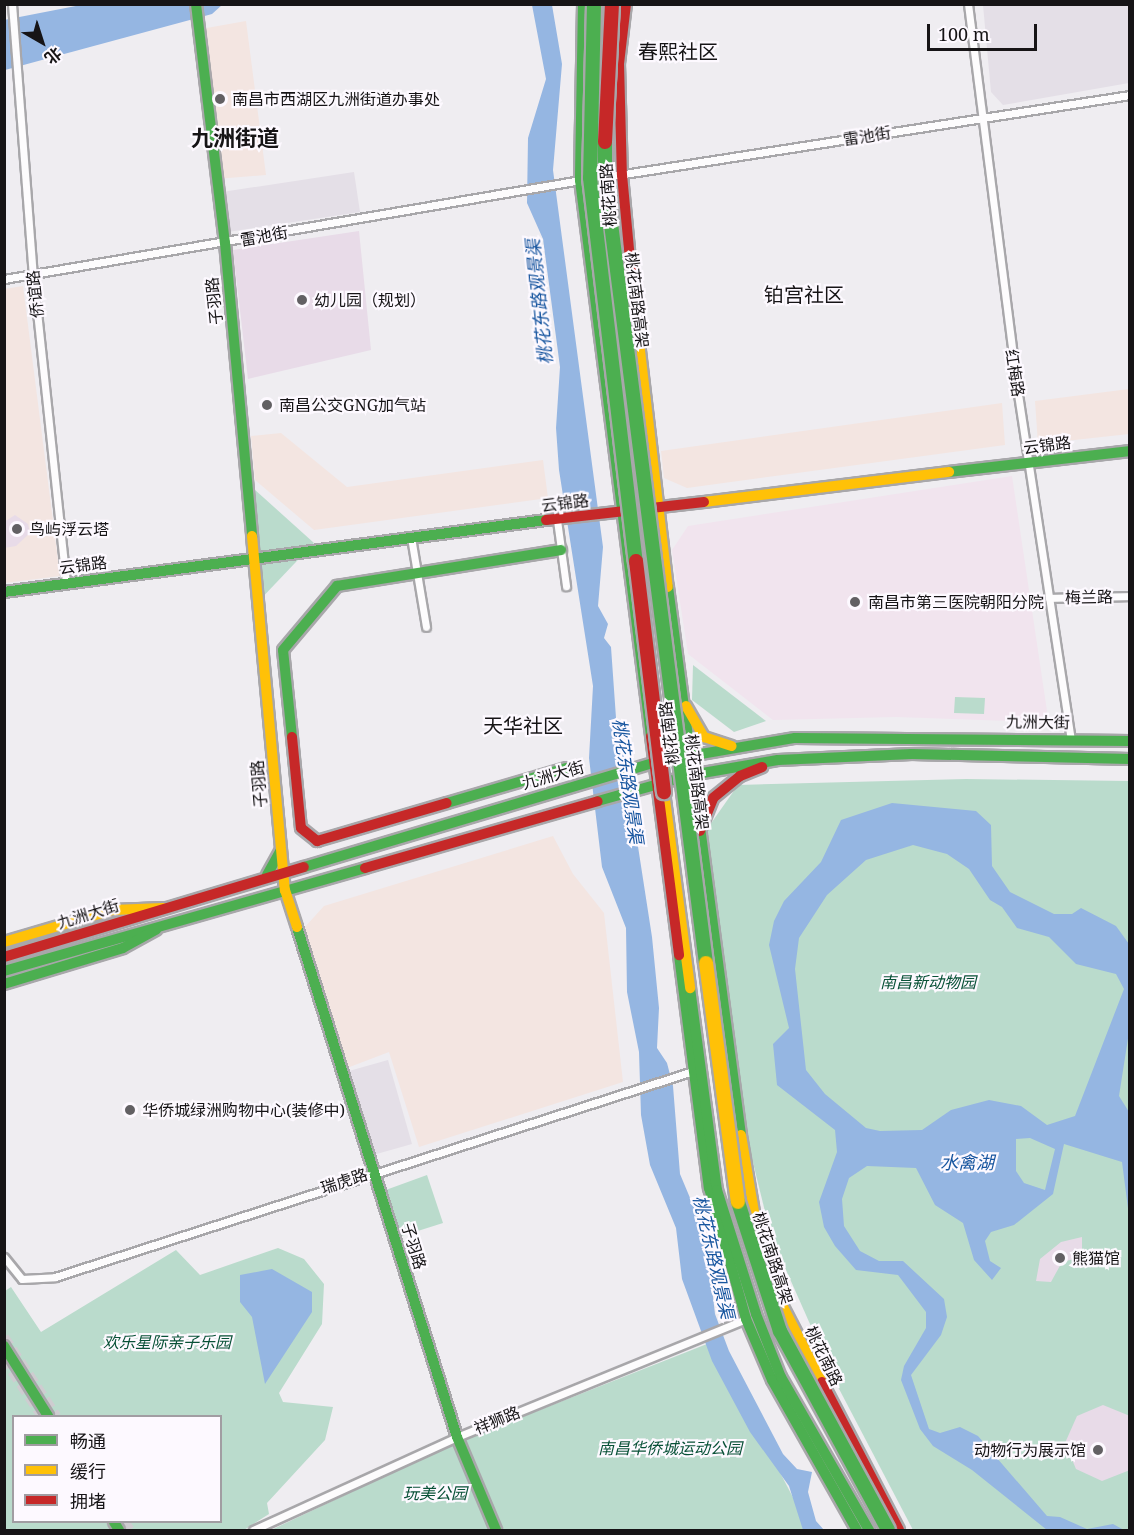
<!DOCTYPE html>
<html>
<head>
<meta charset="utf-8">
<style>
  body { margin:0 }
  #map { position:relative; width:1134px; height:1535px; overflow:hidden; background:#efedf1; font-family:"Noto Serif","Noto Sans SC",serif }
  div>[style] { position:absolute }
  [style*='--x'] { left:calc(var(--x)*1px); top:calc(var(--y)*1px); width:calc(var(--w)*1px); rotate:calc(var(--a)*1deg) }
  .commercial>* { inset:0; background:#f3e5e1 }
  .built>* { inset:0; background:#e4dfe7 }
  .medical>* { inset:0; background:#f1e4ee }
  .green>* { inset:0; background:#badbcc }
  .water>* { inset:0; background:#95b6e2 }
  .building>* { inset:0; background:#e8dbe8 }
  .secondary-tunnel>* { height:10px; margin-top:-5px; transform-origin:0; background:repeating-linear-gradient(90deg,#ceccd0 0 10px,transparent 0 15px) }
  .roads { filter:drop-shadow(2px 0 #a8a7aa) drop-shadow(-2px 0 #a8a7aa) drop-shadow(0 2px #a8a7aa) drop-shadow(0 -2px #a8a7aa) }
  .street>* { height:7px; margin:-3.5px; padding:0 3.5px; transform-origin:3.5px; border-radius:3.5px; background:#fdfcfd }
  .fast>* { height:10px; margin:-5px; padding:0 5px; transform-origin:5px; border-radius:5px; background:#4caf50 }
  .slow>* { height:10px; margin:-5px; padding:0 5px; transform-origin:5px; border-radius:5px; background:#ffc107 }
  .jam>* { height:10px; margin:-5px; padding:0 5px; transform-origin:5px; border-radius:5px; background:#c62828 }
  .bridges { filter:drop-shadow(2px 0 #a8a7aa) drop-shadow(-2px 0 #a8a7aa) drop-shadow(0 2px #a8a7aa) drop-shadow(0 -2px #a8a7aa) }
  .fast-bridge>* { height:14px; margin:-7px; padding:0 7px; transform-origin:7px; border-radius:7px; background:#4caf50 }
  .slow-bridge>* { height:14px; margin:-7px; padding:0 7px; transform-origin:7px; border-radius:7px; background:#ffc107 }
  .jam-bridge>* { height:14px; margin:-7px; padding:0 7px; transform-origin:7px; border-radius:7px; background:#c62828 }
  .dots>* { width:16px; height:16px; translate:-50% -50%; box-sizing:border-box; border:3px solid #fdf9ff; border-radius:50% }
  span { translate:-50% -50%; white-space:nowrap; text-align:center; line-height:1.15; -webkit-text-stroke:4.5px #fdf9ff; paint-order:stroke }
  .poi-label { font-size:16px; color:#161416 }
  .left { translate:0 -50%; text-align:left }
  .right { translate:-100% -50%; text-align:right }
  .street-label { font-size:16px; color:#161416 }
  .park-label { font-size:16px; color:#085137; font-style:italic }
  .water-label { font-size:18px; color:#17559f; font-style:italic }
  .quarter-label { font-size:20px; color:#161416 }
  .district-label { font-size:22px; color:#161416; font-weight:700 }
  .frame { position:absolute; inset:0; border:6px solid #161416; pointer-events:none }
  .legend { position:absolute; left:12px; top:1415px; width:210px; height:108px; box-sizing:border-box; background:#fdf9ff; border:2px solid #a19da2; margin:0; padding:8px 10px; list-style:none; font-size:18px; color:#161416 }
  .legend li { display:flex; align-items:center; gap:12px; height:30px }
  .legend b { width:30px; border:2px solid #a19da2 }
  .north { position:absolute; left:12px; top:12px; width:60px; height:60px; -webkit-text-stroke:4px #fdf9ff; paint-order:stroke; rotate:141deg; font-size:16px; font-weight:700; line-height:24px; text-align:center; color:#161416 }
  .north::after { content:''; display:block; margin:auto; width:21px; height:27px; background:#161416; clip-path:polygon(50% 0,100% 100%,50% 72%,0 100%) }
  .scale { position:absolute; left:927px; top:24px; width:110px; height:27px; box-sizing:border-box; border:3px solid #161416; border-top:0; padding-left:8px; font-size:18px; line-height:21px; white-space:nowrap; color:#161416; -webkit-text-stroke:4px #fdf9ff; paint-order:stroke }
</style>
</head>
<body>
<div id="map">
  <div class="commercial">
    <div style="clip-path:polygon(246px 21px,266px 175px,216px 179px,201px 29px)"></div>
    <div style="clip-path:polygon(23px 286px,60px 576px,5px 583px,4px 289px)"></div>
    <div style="clip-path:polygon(1129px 389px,1129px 434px,1038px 444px,1035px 401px)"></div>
    <div style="clip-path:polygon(1002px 403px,1005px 445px,687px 488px,664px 478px,661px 451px)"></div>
    <div style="clip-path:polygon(281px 433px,347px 487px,543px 460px,548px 498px,314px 530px,255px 480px,251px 436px)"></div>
    <div style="clip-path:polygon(553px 836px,573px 874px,604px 913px,623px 1082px,419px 1147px,389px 1052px,347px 1068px,304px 928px,324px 906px)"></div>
  </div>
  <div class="built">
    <div style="clip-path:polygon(983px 5px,1129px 5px,1129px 83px,1003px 105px,991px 92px)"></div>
    <div style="clip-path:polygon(354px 172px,360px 212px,228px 232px,222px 192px)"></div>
    <div style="clip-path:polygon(388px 1060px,412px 1144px,373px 1155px,349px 1071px)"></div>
  </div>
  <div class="medical">
    <div style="clip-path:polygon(1012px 476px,1047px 711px,1041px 722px,896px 717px,773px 720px,688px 654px,672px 550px,688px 526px)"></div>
  </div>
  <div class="green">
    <div style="clip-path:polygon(244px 480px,314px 543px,256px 604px)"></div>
    <div style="clip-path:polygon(693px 665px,766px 721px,734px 732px,692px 700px)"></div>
    <div style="clip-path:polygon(955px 697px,985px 698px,984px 714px,954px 713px)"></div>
    <div style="clip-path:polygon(966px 779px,1129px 781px,1129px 1530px,913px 1530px,837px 1385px,771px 1236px,746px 1134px,707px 829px,738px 785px)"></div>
    <div style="clip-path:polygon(427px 1175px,443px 1223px,402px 1236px,383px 1191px)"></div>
    <div style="clip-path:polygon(evenodd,278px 1248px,304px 1259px,324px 1284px,322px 1324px,279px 1393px,283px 1402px,333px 1407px,325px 1440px,267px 1503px,269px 1514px,244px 1530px,5px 1530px,5px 1291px,11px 1287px,41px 1332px,176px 1250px,200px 1275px,278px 1248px,14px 1416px,220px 1416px,220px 1522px,14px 1522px,14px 1416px)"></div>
    <div style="clip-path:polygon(712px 1342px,810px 1530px,501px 1530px,464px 1440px)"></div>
    <div style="clip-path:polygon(453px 1444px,490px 1530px,271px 1530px)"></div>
  </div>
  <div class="water">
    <div style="clip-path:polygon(81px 5px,222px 5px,212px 14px,5px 70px,4px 20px)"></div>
    <div style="clip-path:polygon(532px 5px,552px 5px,562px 64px,553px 170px,603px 547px,598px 606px,608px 624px,604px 638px,611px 647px,617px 732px,622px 743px,652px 937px,659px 1008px,657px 1048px,667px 1063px,673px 1086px,680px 1174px,706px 1236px,715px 1314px,729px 1351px,783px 1454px,797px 1469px,812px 1472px,808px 1492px,816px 1521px,824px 1530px,803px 1530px,789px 1486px,750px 1432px,712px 1361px,682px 1279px,676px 1228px,650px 1165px,641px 1115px,639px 1052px,627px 992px,626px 928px,602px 867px,589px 758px,593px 686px,559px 470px,556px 428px,560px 367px,543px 239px,527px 203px,528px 138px,546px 79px)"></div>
    <div style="clip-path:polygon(evenodd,892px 803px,976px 811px,991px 825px,992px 866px,1010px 892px,1054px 914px,1072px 914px,1081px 908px,1116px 926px,1129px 944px,1129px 1032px,1119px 1096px,1129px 1112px,1129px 1216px,1122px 1162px,1064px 1144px,1053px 1194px,1014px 1225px,991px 1232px,985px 1241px,990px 1261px,1001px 1268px,992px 1280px,974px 1260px,963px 1223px,935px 1205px,916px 1168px,867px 1166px,849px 1178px,842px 1199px,844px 1226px,860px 1251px,879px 1261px,903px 1261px,944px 1299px,947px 1317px,941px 1335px,911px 1375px,929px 1429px,940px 1433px,960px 1427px,978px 1436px,1047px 1516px,1060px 1517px,1087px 1529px,1113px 1524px,1124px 1530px,1047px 1530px,972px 1470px,933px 1446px,920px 1429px,901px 1380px,904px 1366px,926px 1328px,926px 1312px,898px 1275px,856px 1270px,835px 1246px,824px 1227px,819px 1202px,837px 1152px,835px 1130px,777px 1085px,773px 1044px,789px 1028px,769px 945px,774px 921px,784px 901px,821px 862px,841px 820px,892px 803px,913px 845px,947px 854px,969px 869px,990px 900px,1002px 907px,1017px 928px,1049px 937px,1076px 964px,1116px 974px,1124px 989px,1075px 1116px,1047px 1125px,1021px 1106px,989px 1100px,951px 1110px,922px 1130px,880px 1131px,866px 1128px,825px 1094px,806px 1070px,795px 969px,799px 938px,827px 895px,866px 860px,913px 845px,892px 803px,1030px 1138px,1055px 1149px,1045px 1190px,1024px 1183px,1016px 1171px,1016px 1139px,1030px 1138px)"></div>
    <div style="clip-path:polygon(272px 1269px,312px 1292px,312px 1312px,265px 1384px,252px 1317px,240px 1302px,240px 1275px)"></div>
  </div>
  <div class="building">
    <div style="clip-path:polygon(359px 231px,371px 350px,248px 379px,233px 250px)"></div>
    <div style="clip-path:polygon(15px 515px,28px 524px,30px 533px,16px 546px,4px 548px,4px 522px)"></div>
    <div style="clip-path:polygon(1082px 1237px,1082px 1257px,1062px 1262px,1051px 1282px,1036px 1281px,1040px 1259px,1061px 1242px)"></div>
    <div style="clip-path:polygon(1103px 1405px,1130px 1416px,1130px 1470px,1102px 1481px,1076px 1469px,1065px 1443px,1077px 1416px)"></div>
  </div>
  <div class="secondary-tunnel">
    <div style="--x:4;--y:1337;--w:95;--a:56.6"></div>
    <div style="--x:4;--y:1359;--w:69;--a:56.3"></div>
    <div style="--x:124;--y:1522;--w:10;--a:53"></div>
  </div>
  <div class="roads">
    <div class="street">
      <div style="--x:12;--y:4;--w:271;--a:85.6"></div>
      <div style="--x:33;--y:274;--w:312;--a:83.9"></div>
      <div style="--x:968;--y:4;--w:380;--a:82.7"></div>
      <div style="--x:1016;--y:381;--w:362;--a:81.3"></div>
      <div style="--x:605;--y:177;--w:531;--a:-8.88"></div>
      <div style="--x:4;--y:279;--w:585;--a:-9.74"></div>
      <div style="--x:557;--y:520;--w:67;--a:82.2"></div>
      <div style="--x:411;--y:537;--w:91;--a:80.5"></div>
      <div style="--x:1049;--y:598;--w:81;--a:-1.4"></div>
      <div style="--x:4;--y:1257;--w:28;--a:51"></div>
      <div style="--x:22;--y:1279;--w:33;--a:-3"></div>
      <div style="--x:55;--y:1277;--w:670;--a:-17.89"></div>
      <div style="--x:253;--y:1530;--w:224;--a:-24.5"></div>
      <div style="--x:457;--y:1437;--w:312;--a:-22.2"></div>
    </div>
    <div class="fast">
      <div style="--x:196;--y:4;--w:241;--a:83.1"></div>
      <div style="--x:225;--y:243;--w:294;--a:84.7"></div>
      <div style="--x:583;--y:4;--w:176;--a:91"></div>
      <div style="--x:580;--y:180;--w:561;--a:82.72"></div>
      <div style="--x:949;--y:472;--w:182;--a:-6.6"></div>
      <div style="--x:668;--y:587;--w:553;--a:82.41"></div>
      <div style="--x:4;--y:592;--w:547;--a:-7.57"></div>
      <div style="--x:292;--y:737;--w:87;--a:-95.9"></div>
      <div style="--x:283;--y:650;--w:84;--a:-49.8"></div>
      <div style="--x:337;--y:586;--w:227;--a:-9.1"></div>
      <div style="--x:598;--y:801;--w:97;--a:-15.6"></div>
      <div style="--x:691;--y:775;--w:88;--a:-9.8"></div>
      <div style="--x:778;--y:760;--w:134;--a:-2.6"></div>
      <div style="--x:912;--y:754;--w:218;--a:1.3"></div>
      <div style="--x:447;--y:803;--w:125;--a:-16.3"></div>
      <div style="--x:304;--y:867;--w:371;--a:-16.6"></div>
      <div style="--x:660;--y:761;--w:137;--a:-9.7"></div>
      <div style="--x:795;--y:738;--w:335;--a:0.5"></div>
      <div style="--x:267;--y:875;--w:29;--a:-61"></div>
      <div style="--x:297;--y:927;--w:535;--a:72.58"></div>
      <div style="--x:457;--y:1437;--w:101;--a:67.2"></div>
      <div style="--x:679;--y:955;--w:235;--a:82.7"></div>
      <div style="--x:709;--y:1188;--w:136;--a:74.2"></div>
      <div style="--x:746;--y:1319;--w:66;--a:66.9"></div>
      <div style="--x:772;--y:1380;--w:172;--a:60.5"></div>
      <div style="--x:4;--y:971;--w:375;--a:-15.9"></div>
      <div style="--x:4;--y:984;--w:124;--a:-16.8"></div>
      <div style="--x:123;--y:948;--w:38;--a:-29"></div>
      <div style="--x:690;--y:988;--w:204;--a:82.4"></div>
      <div style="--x:717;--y:1190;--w:130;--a:72.5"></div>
      <div style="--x:756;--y:1314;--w:68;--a:68.4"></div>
      <div style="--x:781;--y:1377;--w:177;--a:60.1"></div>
      <div style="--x:4;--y:1346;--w:83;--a:57.8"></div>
      <div style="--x:114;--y:1522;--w:9;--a:58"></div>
    </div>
    <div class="slow">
      <div style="--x:633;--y:291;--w:298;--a:83.3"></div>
      <div style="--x:704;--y:502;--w:247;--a:-7"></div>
      <div style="--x:252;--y:536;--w:356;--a:84.7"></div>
      <div style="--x:285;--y:890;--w:39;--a:72"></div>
      <div style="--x:686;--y:706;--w:36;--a:60"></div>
      <div style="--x:704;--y:737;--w:29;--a:18"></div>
      <div style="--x:664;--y:792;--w:198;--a:82.4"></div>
      <div style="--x:4;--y:942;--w:114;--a:-16.4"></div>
      <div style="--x:113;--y:910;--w:50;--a:-2.3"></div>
      <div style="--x:741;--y:1135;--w:102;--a:80.4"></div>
      <div style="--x:758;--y:1236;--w:66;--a:71.6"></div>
      <div style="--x:779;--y:1299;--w:93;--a:62.6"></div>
    </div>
    <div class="jam">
      <div style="--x:626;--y:4;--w:60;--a:96.7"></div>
      <div style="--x:619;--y:64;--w:111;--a:88.5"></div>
      <div style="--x:622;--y:175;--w:117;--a:84.6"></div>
      <div style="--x:546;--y:520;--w:159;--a:-6.5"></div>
      <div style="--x:651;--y:736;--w:221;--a:82.7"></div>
      <div style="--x:292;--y:737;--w:91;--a:84.4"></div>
      <div style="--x:301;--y:828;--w:21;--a:39"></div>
      <div style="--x:317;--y:841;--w:135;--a:-16.3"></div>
      <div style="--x:700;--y:831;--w:35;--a:-68"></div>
      <div style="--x:713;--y:798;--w:35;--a:-39"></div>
      <div style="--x:740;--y:776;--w:24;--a:-22"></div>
      <div style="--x:365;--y:868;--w:242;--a:-16"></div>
      <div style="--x:4;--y:957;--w:313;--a:-16.7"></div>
      <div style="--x:822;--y:1382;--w:167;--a:62.5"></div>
    </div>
  </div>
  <div class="bridges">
    <div class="fast-bridge">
      <div style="--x:594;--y:4;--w:174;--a:91.3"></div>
      <div style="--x:590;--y:178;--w:386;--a:83.2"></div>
      <div style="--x:605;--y:142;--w:35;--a:90"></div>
      <div style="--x:605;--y:177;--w:792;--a:82.68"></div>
      <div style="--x:738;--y:1202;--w:136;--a:72"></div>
      <div style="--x:780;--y:1331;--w:226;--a:61.5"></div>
    </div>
    <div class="slow-bridge">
      <div style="--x:706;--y:963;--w:241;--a:82.4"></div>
    </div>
    <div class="jam-bridge">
      <div style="--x:605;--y:142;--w:138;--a:-87.1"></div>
      <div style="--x:636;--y:561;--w:233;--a:83.1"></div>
    </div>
  </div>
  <div class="dots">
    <div style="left:220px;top:99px;background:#626063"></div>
    <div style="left:302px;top:300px;background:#626063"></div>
    <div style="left:267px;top:405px;background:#626063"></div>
    <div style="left:17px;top:529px;background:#626063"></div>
    <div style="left:855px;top:602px;background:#626063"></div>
    <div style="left:130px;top:1110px;background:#626063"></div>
    <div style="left:1060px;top:1258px;background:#626063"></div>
    <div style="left:1098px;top:1450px;background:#626063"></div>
  </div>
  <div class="poi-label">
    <span class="left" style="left:232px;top:99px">南昌市西湖区九洲街道办事处</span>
    <span class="left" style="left:314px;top:300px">幼儿园（规划）</span>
    <span class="left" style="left:279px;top:405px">南昌公交GNG加气站</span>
    <span class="left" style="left:29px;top:529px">鸟屿浮云塔</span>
    <span class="left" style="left:868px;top:602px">南昌市第三医院朝阳分院</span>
    <span class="left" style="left:142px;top:1110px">华侨城绿洲购物中心(装修中)</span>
    <span class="left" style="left:1072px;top:1258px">熊猫馆</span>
    <span class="right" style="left:1086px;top:1450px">动物行为展示馆</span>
  </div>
  <div class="street-label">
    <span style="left:867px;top:136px;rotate:-9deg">雷池街</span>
    <span style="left:608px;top:195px;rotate:-94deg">桃花南路</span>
    <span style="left:264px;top:236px;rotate:-10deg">雷池街</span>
    <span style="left:35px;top:294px;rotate:-96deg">侨谊路</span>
    <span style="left:637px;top:300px;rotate:83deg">桃花南路高架</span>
    <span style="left:214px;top:301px;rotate:-96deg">子羽路</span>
    <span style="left:1015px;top:373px;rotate:81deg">红梅路</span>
    <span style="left:1047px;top:445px;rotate:-7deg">云锦路</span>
    <span style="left:565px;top:503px;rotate:-7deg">云锦路</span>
    <span style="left:83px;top:565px;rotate:-7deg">云锦路</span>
    <span style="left:1089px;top:597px;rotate:-1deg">梅兰路</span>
    <span style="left:1038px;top:722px;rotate:1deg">九洲大街</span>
    <span style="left:669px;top:733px;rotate:-97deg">桃花南路</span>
    <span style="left:553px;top:775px;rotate:-16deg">九洲大街</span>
    <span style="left:697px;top:782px;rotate:83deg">桃花南路高架</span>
    <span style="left:259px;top:784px;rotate:-95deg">子羽路</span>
    <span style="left:88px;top:914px;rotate:-17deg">九洲大街</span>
    <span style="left:344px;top:1181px;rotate:-18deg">瑞虎路</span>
    <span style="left:414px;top:1246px;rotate:73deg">子羽路</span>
    <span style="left:773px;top:1258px;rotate:72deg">桃花南路高架</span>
    <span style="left:824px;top:1356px;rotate:64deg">桃花南路</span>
    <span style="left:497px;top:1420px;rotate:-22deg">祥狮路</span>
  </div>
  <div class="park-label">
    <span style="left:928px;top:982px">南昌新动物园</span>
    <span style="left:167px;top:1342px">欢乐星际亲子乐园</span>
    <span style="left:670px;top:1448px">南昌华侨城运动公园</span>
    <span style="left:435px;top:1493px">玩美公园</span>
  </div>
  <div class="water-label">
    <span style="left:539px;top:302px;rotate:-96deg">桃花东路观景渠</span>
    <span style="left:628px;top:781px;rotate:82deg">桃花东路观景渠</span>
    <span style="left:967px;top:1162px">水禽湖</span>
    <span style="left:714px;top:1257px;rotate:77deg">桃花东路观景渠</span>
  </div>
  <div class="quarter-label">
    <span style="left:678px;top:51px">春熙社区</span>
    <span style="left:804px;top:294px">铂宫社区</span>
    <span style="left:523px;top:725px">天华社区</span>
  </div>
  <div class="district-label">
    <span style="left:235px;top:138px">九洲街道</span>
  </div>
  <div class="frame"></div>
  <ul class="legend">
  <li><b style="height:8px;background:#4caf50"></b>畅通</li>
  <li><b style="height:8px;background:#ffc107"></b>缓行</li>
  <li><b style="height:8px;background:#c62828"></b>拥堵</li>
  </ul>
  <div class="north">北</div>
  <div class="scale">100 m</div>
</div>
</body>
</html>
